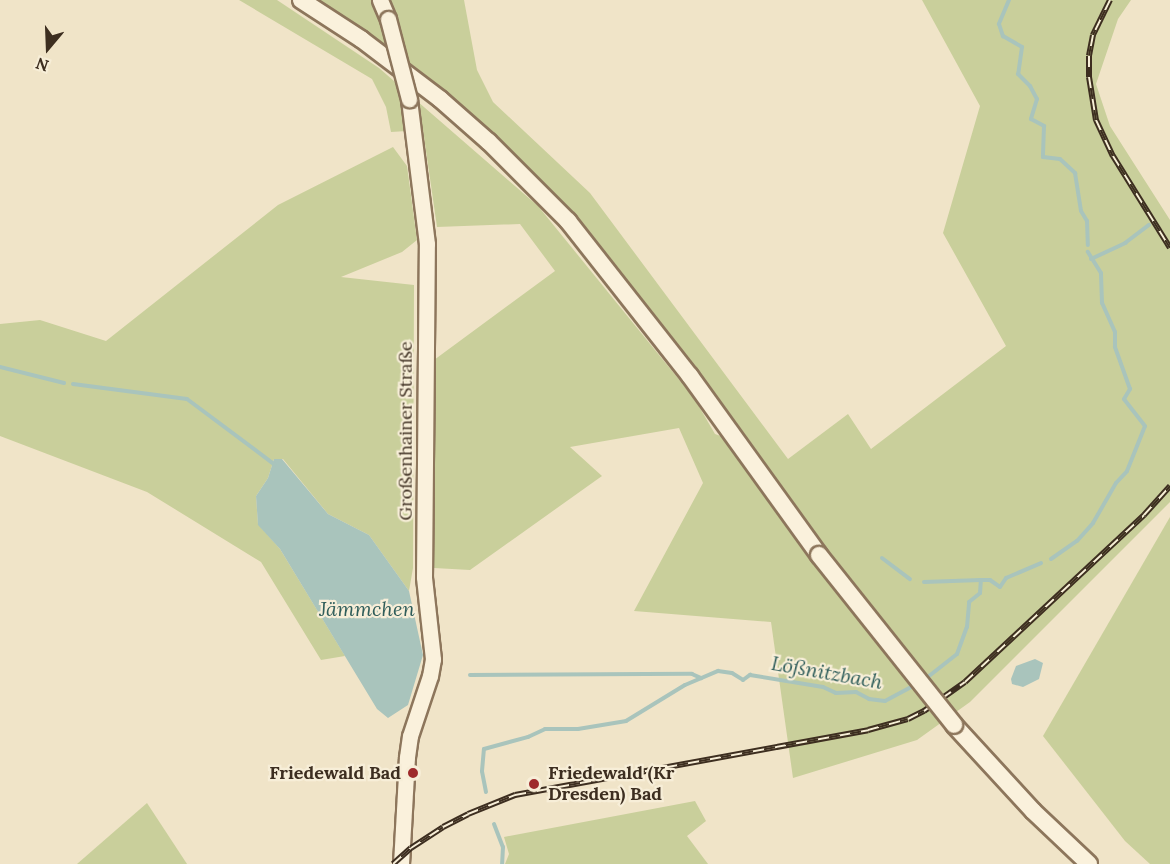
<!DOCTYPE html>
<html>
<head>
<meta charset="utf-8">
<style>
  body { margin:0 }
  #map { position:relative; width:1170px; height:864px; overflow:hidden; background:#f0e4c8; font-family:Lora,serif }
  div>[style] { position:absolute }
  [style*='--x'] { left:calc(var(--x)*1px); top:calc(var(--y)*1px); width:calc(var(--w)*1px); rotate:calc(var(--a)*1deg) }
  .green>* { inset:0; background:#c9cf9b }
  .water>* { inset:0; background:#a9c4bc }
  .stream>* { height:4px; margin:-2px; padding:0 2px; transform-origin:2px; border-radius:2px; background:#a9c4bc }
  .roads { filter:drop-shadow(2px 0 #8d765c) drop-shadow(-2px 0 #8d765c) drop-shadow(0 2px #8d765c) drop-shadow(0 -2px #8d765c) }
  .tertiary>* { height:15px; margin:-7.5px; padding:0 7.5px; transform-origin:7.5px; border-radius:7.5px; background:#faf1dc }
  .secondary>* { height:16px; margin:-8px; padding:0 8px; transform-origin:8px; border-radius:8px; background:#faf1dc }
  .rail>* { height:6px; margin-top:-3px; transform-origin:0; background:repeating-linear-gradient(90deg,#f7eed8 0 11px,#3d2e20 0 22px); box-sizing:border-box; border-block:2px solid #3d2e20 }
  .bridges { filter:drop-shadow(2px 0 #8d765c) drop-shadow(-2px 0 #8d765c) drop-shadow(0 2px #8d765c) drop-shadow(0 -2px #8d765c) }
  .tertiary-bridge>* { height:15px; margin:-7.5px; padding:0 7.5px; transform-origin:7.5px; border-radius:7.5px; background:#faf1dc }
  .secondary-bridge>* { height:16px; margin:-8px; padding:0 8px; transform-origin:8px; border-radius:8px; background:#faf1dc }
  .dots>* { width:16px; height:16px; translate:-50% -50%; box-sizing:border-box; border:3px solid #f7eed8; border-radius:50% }
  span { translate:-50% -50%; white-space:nowrap; text-align:center; line-height:1.15; -webkit-text-stroke:4.5px #f7eed8; paint-order:stroke }
  .street-label { font-size:18px; color:#3d2e20 }
  .poi-label { font-size:18px; color:#3d2e20; font-weight:700 }
  .right { translate:-100% -50%; text-align:right }
  .left { translate:0 -50%; text-align:left }
  .water-label { font-size:20px; color:#2f5d5a; font-style:italic }
  .north { position:absolute; left:18px; top:18px; width:60px; height:60px; -webkit-text-stroke:4px #f7eed8; paint-order:stroke; rotate:199deg; font-size:16px; font-weight:700; line-height:24px; text-align:center; color:#3d2e20 }
  .north::after { content:''; display:block; margin:auto; width:21px; height:27px; background:#3d2e20; clip-path:polygon(50% 0,100% 100%,50% 72%,0 100%) }
</style>
</head>
<body>
<div id="map">
  <div class="green">
    <div style="clip-path:polygon(239px 0,277px 0,379px 68px,538px 206px,694px 398px,715px 434px,749px 446px,608px 258px,497px 141px,378px 39px,316px 0,464px 0,477px 70px,493px 102px,590px 193px,788px 459px,848px 414px,871px 449px,1006px 346px,943px 233px,980px 106px,922px 0,1131px 0,1118px 19px,1096px 84px,1110px 126px,1170px 220px,1170px 502px,970px 702px,917px 740px,793px 778px,771px 622px,634px 611px,703px 483px,679px 428px,570px 447px,602px 476px,470px 570px,434px 568px,434px 360px,555px 271px,520px 224px,437px 227px,423px 130px,391px 132px,386px 107px,372px 79px)"></div>
    <div style="clip-path:polygon(393px 147px,407px 166px,417px 240px,402px 252px,341px 277px,414px 285px,413px 568px,409px 591px,369px 535px,328px 514px,283px 459px,274px 459px,268px 478px,256px 496px,258px 524px,280px 549px,345px 656px,321px 660px,261px 562px,147px 492px,0 436px,0 324px,40px 320px,106px 341px,278px 205px)"></div>
    <div style="clip-path:polygon(1170px 517px,1170px 864px,1150px 864px,1125px 841px,1043px 736px)"></div>
    <div style="clip-path:polygon(695px 801px,706px 821px,687px 836px,708px 864px,505px 864px,509px 854px,504px 837px)"></div>
    <div style="clip-path:polygon(147px 803px,187px 864px,77px 864px)"></div>
  </div>
  <div class="water">
    <div style="clip-path:polygon(274px 459px,282px 459px,328px 514px,369px 535px,409px 591px,423px 655px,408px 705px,388px 718px,377px 709px,280px 549px,258px 525px,256px 496px,268px 478px)"></div>
    <div style="clip-path:polygon(1035px 659px,1043px 663px,1039px 679px,1023px 687px,1012px 684px,1011px 679px,1016px 666px)"></div>
  </div>
  <div class="stream">
    <div style="--x:1009;--y:0;--w:26;--a:113"></div>
    <div style="--x:999;--y:24;--w:13;--a:72"></div>
    <div style="--x:1003;--y:36;--w:22;--a:30"></div>
    <div style="--x:1022;--y:47;--w:27;--a:98"></div>
    <div style="--x:1018;--y:74;--w:17;--a:45"></div>
    <div style="--x:1030;--y:86;--w:15;--a:62"></div>
    <div style="--x:1037;--y:99;--w:21;--a:107"></div>
    <div style="--x:1031;--y:119;--w:15;--a:28"></div>
    <div style="--x:1044;--y:126;--w:31;--a:92"></div>
    <div style="--x:1043;--y:157;--w:17;--a:7"></div>
    <div style="--x:1060;--y:159;--w:21;--a:43"></div>
    <div style="--x:1075;--y:173;--w:38;--a:81"></div>
    <div style="--x:1081;--y:211;--w:12;--a:59"></div>
    <div style="--x:1087;--y:221;--w:24;--a:88"></div>
    <div style="--x:1091;--y:259;--w:38;--a:-25"></div>
    <div style="--x:1125;--y:243;--w:30;--a:-37"></div>
    <div style="--x:0;--y:367;--w:66;--a:14"></div>
    <div style="--x:73;--y:384;--w:115;--a:7.5"></div>
    <div style="--x:187;--y:399;--w:109;--a:36.8"></div>
    <div style="--x:882;--y:558;--w:35;--a:37"></div>
    <div style="--x:1051;--y:559;--w:32;--a:-35"></div>
    <div style="--x:1077;--y:541;--w:24;--a:-48"></div>
    <div style="--x:1093;--y:523;--w:46;--a:-60.1"></div>
    <div style="--x:1116;--y:483;--w:16;--a:-47"></div>
    <div style="--x:1127;--y:471;--w:48;--a:-68.2"></div>
    <div style="--x:1145;--y:426;--w:34;--a:-128"></div>
    <div style="--x:1124;--y:399;--w:12;--a:-59"></div>
    <div style="--x:1130;--y:389;--w:45;--a:-109.7"></div>
    <div style="--x:1115;--y:347;--w:15;--a:-90"></div>
    <div style="--x:1115;--y:332;--w:32;--a:-114"></div>
    <div style="--x:1102;--y:303;--w:30;--a:-92"></div>
    <div style="--x:1101;--y:273;--w:25;--a:-122"></div>
    <div style="--x:924;--y:582;--w:57;--a:-2"></div>
    <div style="--x:470;--y:675;--w:222;--a:-0.3"></div>
    <div style="--x:692;--y:674;--w:10;--a:24"></div>
    <div style="--x:924;--y:680;--w:42;--a:-38.2"></div>
    <div style="--x:957;--y:654;--w:29;--a:-70"></div>
    <div style="--x:967;--y:627;--w:25;--a:-85"></div>
    <div style="--x:969;--y:602;--w:14;--a:-39"></div>
    <div style="--x:980;--y:593;--w:13;--a:-86"></div>
    <div style="--x:981;--y:580;--w:9;--a:0"></div>
    <div style="--x:990;--y:580;--w:12;--a:35"></div>
    <div style="--x:1000;--y:587;--w:11;--a:-56"></div>
    <div style="--x:1006;--y:578;--w:38;--a:-23"></div>
    <div style="--x:486;--y:792;--w:21;--a:-101"></div>
    <div style="--x:482;--y:771;--w:22;--a:-85"></div>
    <div style="--x:484;--y:749;--w:46;--a:-15.3"></div>
    <div style="--x:528;--y:737;--w:19;--a:-25"></div>
    <div style="--x:545;--y:729;--w:33;--a:0"></div>
    <div style="--x:578;--y:729;--w:49;--a:-9.5"></div>
    <div style="--x:626;--y:721;--w:69;--a:-31.4"></div>
    <div style="--x:685;--y:685;--w:36;--a:-23"></div>
    <div style="--x:718;--y:671;--w:14;--a:8"></div>
    <div style="--x:732;--y:673;--w:13;--a:32"></div>
    <div style="--x:743;--y:680;--w:9;--a:-36"></div>
    <div style="--x:750;--y:675;--w:74;--a:9.3"></div>
    <div style="--x:823;--y:687;--w:14;--a:25"></div>
    <div style="--x:836;--y:693;--w:20;--a:-3"></div>
    <div style="--x:856;--y:692;--w:15;--a:28"></div>
    <div style="--x:869;--y:699;--w:16;--a:7"></div>
    <div style="--x:885;--y:701;--w:36;--a:-28"></div>
    <div style="--x:494;--y:824;--w:25;--a:69"></div>
    <div style="--x:503;--y:847;--w:17;--a:93"></div>
  </div>
  <div class="roads">
    <div class="tertiary">
      <div style="--x:380;--y:0;--w:21;--a:67"></div>
      <div style="--x:401;--y:864;--w:107;--a:-86.8"></div>
      <div style="--x:407;--y:757;--w:21;--a:-82"></div>
      <div style="--x:410;--y:736;--w:63;--a:-71.6"></div>
      <div style="--x:430;--y:676;--w:17;--a:-80"></div>
      <div style="--x:433;--y:659;--w:82;--a:-96.3"></div>
      <div style="--x:424;--y:577;--w:333;--a:-89.5"></div>
      <div style="--x:427;--y:244;--w:146;--a:-97.1"></div>
    </div>
    <div class="secondary">
      <div style="--x:301;--y:0;--w:72;--a:33"></div>
      <div style="--x:361;--y:39;--w:99;--a:37.2"></div>
      <div style="--x:440;--y:99;--w:65;--a:41.3"></div>
      <div style="--x:489;--y:142;--w:112;--a:45"></div>
      <div style="--x:568;--y:221;--w:197;--a:51.8"></div>
      <div style="--x:690;--y:376;--w:221;--a:54.2"></div>
      <div style="--x:954;--y:725;--w:117;--a:47.4"></div>
      <div style="--x:1033;--y:811;--w:77;--a:43.4"></div>
    </div>
  </div>
  <div class="rail">
    <div style="--x:1110;--y:0;--w:39;--a:116"></div>
    <div style="--x:1093;--y:35;--w:21;--a:101"></div>
    <div style="--x:1089;--y:56;--w:21;--a:90"></div>
    <div style="--x:1089;--y:77;--w:44;--a:80.8"></div>
    <div style="--x:1096;--y:120;--w:40;--a:65"></div>
    <div style="--x:1113;--y:156;--w:108;--a:58.2"></div>
    <div style="--x:393;--y:864;--w:24;--a:-42"></div>
    <div style="--x:411;--y:848;--w:38;--a:-33"></div>
    <div style="--x:443;--y:827;--w:28;--a:-27"></div>
    <div style="--x:468;--y:814;--w:51;--a:-22"></div>
    <div style="--x:515;--y:795;--w:359;--a:-10.4"></div>
    <div style="--x:868;--y:730;--w:41;--a:-15.4"></div>
    <div style="--x:908;--y:719;--w:18;--a:-27"></div>
    <div style="--x:924;--y:711;--w:50;--a:-35.3"></div>
    <div style="--x:965;--y:682;--w:245;--a:-43"></div>
    <div style="--x:1144;--y:515;--w:39;--a:-48"></div>
  </div>
  <div class="bridges">
    <div class="tertiary-bridge">
      <div style="--x:388;--y:19;--w:83;--a:75.3"></div>
    </div>
    <div class="secondary-bridge">
      <div style="--x:819;--y:555;--w:217;--a:51.5"></div>
    </div>
  </div>
  <div class="dots">
    <div style="left:413px;top:773px;background:#9e2a2b"></div>
    <div style="left:534px;top:784px;background:#9e2a2b"></div>
  </div>
  <div class="street-label">
    <span style="left:406px;top:431px;rotate:-90deg">Großenhainer Straße</span>
  </div>
  <div class="poi-label">
    <span class="right" style="left:401px;top:773px">Friedewald Bad</span>
    <span class="left" style="left:548px;top:784px">Friedewald (Kr<br>Dresden) Bad</span>
  </div>
  <div class="water-label">
    <span style="left:367px;top:608px">Jämmchen</span>
    <span style="left:827px;top:672px;rotate:10deg">Lößnitzbach</span>
  </div>
  <div class="north">N</div>
</div>
</body>
</html>
